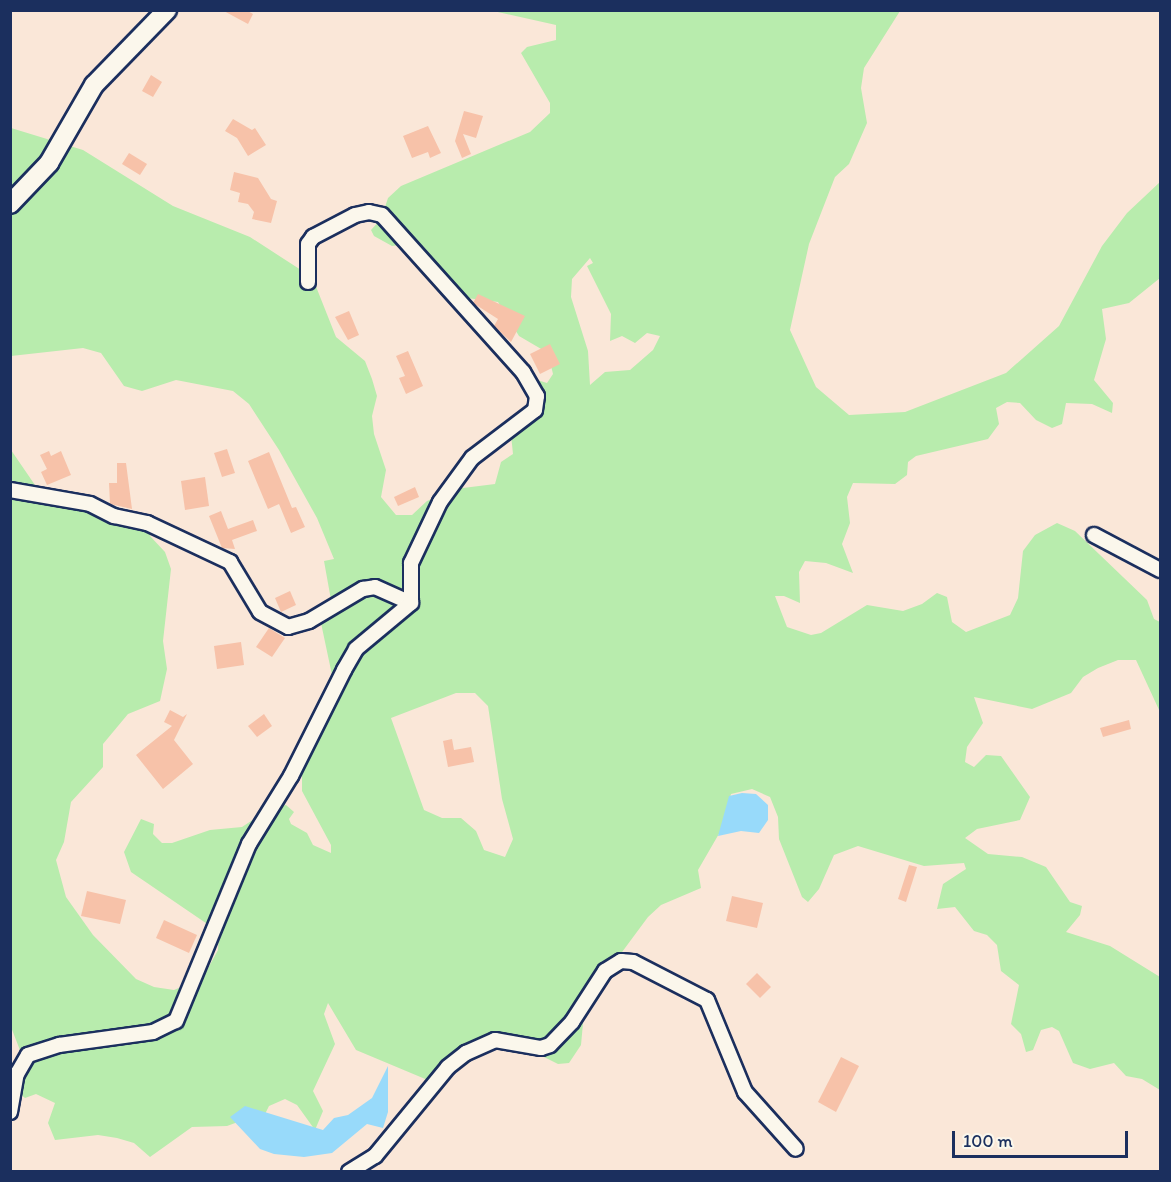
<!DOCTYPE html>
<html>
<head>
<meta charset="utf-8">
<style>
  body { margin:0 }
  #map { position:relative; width:1171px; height:1182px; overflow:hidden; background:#fae7d8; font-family:Itim,sans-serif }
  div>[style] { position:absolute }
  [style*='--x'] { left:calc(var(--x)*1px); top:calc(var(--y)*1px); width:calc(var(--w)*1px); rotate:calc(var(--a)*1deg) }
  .green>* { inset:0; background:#b8ecad }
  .water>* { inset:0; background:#98dafa }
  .building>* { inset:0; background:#f7c2a9 }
  .roads { filter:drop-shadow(2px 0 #1b2f5e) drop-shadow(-2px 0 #1b2f5e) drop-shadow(0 2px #1b2f5e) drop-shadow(0 -2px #1b2f5e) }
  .street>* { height:14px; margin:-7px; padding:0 7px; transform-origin:7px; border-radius:7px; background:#fbf7ec }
  .secondary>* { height:18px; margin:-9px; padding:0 9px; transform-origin:9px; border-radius:9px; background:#fbf7ec }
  span { translate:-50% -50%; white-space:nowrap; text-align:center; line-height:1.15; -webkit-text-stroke:6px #fbf7ec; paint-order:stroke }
  .frame { position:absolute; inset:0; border:12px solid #1b2f5e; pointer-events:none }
  .scale { position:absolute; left:952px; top:1131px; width:176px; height:27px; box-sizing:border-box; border:3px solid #1b2f5e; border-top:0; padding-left:8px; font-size:18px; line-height:21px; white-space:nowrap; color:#1b2f5e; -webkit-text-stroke:4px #fbf7ec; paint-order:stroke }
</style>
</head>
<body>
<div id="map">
  <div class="green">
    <div style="clip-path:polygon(evenodd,493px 11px,900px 11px,864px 68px,861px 88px,867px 123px,849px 164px,835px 177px,809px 244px,790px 330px,816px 387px,849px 415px,905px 412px,1006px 373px,1059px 326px,1102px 246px,1127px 213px,1160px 182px,1160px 278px,1129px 303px,1102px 309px,1106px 339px,1094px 380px,1113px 403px,1112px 413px,1092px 404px,1066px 403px,1062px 424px,1052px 428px,1036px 420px,1020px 403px,1007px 402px,996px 408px,999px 424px,988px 439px,916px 456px,908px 462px,907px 475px,895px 484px,853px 483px,847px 497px,850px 523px,842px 544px,853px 573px,826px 563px,805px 561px,799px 572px,800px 603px,784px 596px,775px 596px,787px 627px,811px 635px,821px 633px,867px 605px,903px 611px,922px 604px,937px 593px,947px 597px,952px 622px,966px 632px,1010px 615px,1018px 598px,1023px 551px,1035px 535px,1057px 523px,1075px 531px,1147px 600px,1154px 619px,1160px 622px,1160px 712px,1136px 660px,1118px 660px,1098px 668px,1083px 677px,1071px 693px,1032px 709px,974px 697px,983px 723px,967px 747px,965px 762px,974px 767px,986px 755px,1001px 756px,1030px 797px,1020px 820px,977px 829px,965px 838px,988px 854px,1022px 857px,1046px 867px,1070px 902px,1082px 906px,1080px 915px,1066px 932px,1110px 946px,1160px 977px,1160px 1090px,1142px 1079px,1126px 1076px,1114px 1063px,1090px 1069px,1073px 1063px,1059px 1031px,1052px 1027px,1041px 1030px,1033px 1050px,1026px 1052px,1021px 1034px,1011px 1024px,1019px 985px,1001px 971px,997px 945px,987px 935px,974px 931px,955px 907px,937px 909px,943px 884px,966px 869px,964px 863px,924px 866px,858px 846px,834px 855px,819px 889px,808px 902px,802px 897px,779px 839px,778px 817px,770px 797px,752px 789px,731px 794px,720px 832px,698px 870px,701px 888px,661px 905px,648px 917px,585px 1002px,581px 1045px,569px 1063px,558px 1064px,524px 1047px,481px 1049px,430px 1081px,356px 1050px,328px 1003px,324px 1014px,335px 1044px,313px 1091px,323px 1111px,315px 1130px,297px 1105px,285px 1099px,269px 1106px,263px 1118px,249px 1118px,227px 1126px,192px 1127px,150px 1157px,134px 1143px,117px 1138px,98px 1135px,55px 1140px,48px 1123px,55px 1103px,36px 1094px,25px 1098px,20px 1094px,23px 1058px,11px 1027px,11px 450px,37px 488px,75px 492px,108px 522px,155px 527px,150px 536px,165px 552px,171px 569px,163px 641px,167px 669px,160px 701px,128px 714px,103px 744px,103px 767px,71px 802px,64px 842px,56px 860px,66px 897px,93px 935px,136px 979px,154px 987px,174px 990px,193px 982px,207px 970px,218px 950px,219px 932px,131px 872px,124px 852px,141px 819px,154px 824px,153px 834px,162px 843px,172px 843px,210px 830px,242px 827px,271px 808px,286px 805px,294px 812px,289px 819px,291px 824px,307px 833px,313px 845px,331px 853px,331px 845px,302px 791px,302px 762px,308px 736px,332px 675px,321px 623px,331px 600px,324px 561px,334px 559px,317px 518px,279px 450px,249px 404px,233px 391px,176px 380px,142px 391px,124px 386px,101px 353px,83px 348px,11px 356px,11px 128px,83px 150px,173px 206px,250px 237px,301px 270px,315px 284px,336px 337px,365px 361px,372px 379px,377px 396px,372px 416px,374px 434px,386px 470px,381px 497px,396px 515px,412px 515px,427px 501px,455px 489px,495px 484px,501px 462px,513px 454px,511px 435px,532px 415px,534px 379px,547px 383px,553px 374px,548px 353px,519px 336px,498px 302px,459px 297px,443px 284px,433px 258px,423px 246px,414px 243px,392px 246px,374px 236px,371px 230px,381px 219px,388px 198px,401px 186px,530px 132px,550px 113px,550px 103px,521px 53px,527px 47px,556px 40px,556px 25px,493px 11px,590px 258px,593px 263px,587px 266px,611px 314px,610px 341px,622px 336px,635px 343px,647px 333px,660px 336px,653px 350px,630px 370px,605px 372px,590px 385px,588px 351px,571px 297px,572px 279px,590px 258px,493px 11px,456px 693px,475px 693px,488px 706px,502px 799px,513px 839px,505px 857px,484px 850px,476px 831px,461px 818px,442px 818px,424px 810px,391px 718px,456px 693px)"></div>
  </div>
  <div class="water">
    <div style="clip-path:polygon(742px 793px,756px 794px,768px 805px,768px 820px,759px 833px,741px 831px,718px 836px,729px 796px)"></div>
    <div style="clip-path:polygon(388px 1066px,388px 1112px,383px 1128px,367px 1124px,332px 1153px,304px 1157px,274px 1154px,260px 1149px,230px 1117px,245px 1106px,323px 1130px,334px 1118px,348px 1115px,372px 1098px)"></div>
  </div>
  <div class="building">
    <div style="clip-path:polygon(222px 10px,246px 10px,253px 14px,248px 24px)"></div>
    <div style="clip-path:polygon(151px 75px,162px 82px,153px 97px,142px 91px)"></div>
    <div style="clip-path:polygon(464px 111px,483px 116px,476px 138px,463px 134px,471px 154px,462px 158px,455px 141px)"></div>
    <div style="clip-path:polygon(233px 119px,252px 130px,255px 128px,266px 145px,248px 156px,237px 138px,225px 131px)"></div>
    <div style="clip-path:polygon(428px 126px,441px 153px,430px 158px,428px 152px,412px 158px,403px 136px)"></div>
    <div style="clip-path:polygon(129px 153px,147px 164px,140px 175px,122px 164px)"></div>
    <div style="clip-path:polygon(234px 172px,258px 178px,271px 199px,277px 201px,271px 223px,252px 219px,254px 212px,248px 204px,238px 202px,240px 193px,230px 190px)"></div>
    <div style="clip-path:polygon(478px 294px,525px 316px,511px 342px,494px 326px,498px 319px,473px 303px)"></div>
    <div style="clip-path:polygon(349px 311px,359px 335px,348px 340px,335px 317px)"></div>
    <div style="clip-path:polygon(550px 344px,560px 364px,540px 374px,530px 354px)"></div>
    <div style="clip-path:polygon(408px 351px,423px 386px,406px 394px,399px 378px,405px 376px,396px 356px)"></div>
    <div style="clip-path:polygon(227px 449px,235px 473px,222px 477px,214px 453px)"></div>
    <div style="clip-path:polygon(49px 451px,51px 456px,61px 451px,71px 475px,47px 485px,41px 472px,47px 469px,40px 455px)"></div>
    <div style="clip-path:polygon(269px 452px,292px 508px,296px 507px,305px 527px,291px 533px,279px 504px,268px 509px,248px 461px)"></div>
    <div style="clip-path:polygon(117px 463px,126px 463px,132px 509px,110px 504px,109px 483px,117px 483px)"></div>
    <div style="clip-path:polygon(205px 477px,209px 506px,185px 510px,181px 481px)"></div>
    <div style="clip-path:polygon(415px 487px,419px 497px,398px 506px,394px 497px)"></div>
    <div style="clip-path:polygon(221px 511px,228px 529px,253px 520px,257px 531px,232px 540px,235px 549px,222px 548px,209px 516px)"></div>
    <div style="clip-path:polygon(290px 591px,296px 605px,281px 612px,275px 598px)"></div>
    <div style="clip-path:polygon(269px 628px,285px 638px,272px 657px,256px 647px)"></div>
    <div style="clip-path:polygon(241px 642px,244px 665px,217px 669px,214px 646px)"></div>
    <div style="clip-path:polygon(170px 710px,183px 717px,187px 714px,174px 740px,193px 764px,163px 789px,136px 755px,172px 726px,164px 722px)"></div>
    <div style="clip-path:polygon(264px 714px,272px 726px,257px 737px,248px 726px)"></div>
    <div style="clip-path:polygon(1129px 720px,1131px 729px,1103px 737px,1100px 728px)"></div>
    <div style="clip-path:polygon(452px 739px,454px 750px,471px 747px,474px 762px,448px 767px,443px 741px)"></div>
    <div style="clip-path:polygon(909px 865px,917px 867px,906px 902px,898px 899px)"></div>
    <div style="clip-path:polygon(87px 891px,126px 900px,120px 924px,81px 916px)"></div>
    <div style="clip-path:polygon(732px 896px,763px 903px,757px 928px,726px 921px)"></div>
    <div style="clip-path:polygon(164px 920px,197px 935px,189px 953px,156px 938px)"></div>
    <div style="clip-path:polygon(757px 973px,771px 987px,760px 998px,746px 984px)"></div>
    <div style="clip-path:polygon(841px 1057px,859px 1066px,836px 1112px,818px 1102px)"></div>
  </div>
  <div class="roads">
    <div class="street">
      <div style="--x:308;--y:282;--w:38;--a:-90"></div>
      <div style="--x:308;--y:244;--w:9;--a:-54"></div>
      <div style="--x:313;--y:237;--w:47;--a:-27.6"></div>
      <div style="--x:355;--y:215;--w:14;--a:-12"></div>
      <div style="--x:369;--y:212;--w:13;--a:13"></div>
      <div style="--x:382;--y:215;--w:211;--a:48.1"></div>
      <div style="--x:523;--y:372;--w:28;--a:60"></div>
      <div style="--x:537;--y:396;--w:14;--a:98"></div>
      <div style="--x:535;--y:410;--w:79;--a:142.7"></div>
      <div style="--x:472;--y:458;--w:54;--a:126"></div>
      <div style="--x:440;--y:502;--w:68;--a:115.4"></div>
      <div style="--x:411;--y:563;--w:40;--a:90"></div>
      <div style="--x:10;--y:490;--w:81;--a:9.9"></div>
      <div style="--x:90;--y:504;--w:27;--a:27"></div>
      <div style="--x:114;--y:516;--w:34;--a:12"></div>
      <div style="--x:147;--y:523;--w:92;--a:25.2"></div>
      <div style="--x:230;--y:562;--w:58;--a:59"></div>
      <div style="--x:260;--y:612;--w:32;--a:28"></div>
      <div style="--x:288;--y:627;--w:22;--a:-16"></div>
      <div style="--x:309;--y:621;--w:63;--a:-30.7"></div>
      <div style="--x:363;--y:589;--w:12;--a:-9"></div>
      <div style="--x:375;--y:587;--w:39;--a:24"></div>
      <div style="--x:1094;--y:535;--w:75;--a:27.9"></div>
      <div style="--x:10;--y:1112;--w:39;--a:-80"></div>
      <div style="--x:17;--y:1074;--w:22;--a:-60"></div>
      <div style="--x:28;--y:1055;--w:33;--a:-18"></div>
      <div style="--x:59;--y:1045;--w:95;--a:-7.9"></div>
      <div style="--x:153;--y:1032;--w:25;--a:-26"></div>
      <div style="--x:176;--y:1021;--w:191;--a:-67.6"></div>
      <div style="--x:249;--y:844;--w:80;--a:-58.3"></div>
      <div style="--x:291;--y:776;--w:119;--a:-63.4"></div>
      <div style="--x:344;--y:670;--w:24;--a:-60"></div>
      <div style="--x:356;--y:649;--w:72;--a:-39.9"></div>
      <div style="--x:349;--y:1172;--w:31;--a:-32"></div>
      <div style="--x:375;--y:1156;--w:115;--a:-50.6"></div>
      <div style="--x:448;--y:1067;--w:23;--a:-38"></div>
      <div style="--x:466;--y:1053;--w:32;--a:-24"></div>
      <div style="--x:495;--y:1040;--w:47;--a:9.9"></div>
      <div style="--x:541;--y:1048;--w:9;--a:-18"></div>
      <div style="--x:550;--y:1045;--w:32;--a:-46"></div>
      <div style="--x:572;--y:1022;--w:61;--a:-57.1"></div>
      <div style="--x:605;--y:971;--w:19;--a:-32"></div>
      <div style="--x:621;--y:961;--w:12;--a:5"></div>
      <div style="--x:633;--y:962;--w:83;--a:27.2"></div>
      <div style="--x:707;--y:1000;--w:100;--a:67.6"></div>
      <div style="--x:745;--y:1092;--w:76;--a:48.2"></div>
    </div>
    <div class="secondary">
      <div style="--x:10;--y:204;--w:57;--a:-46.4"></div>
      <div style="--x:49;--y:163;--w:90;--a:-60"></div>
      <div style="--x:94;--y:85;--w:105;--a:-45.8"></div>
    </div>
  </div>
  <div class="frame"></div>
  <div class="scale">100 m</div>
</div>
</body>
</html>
